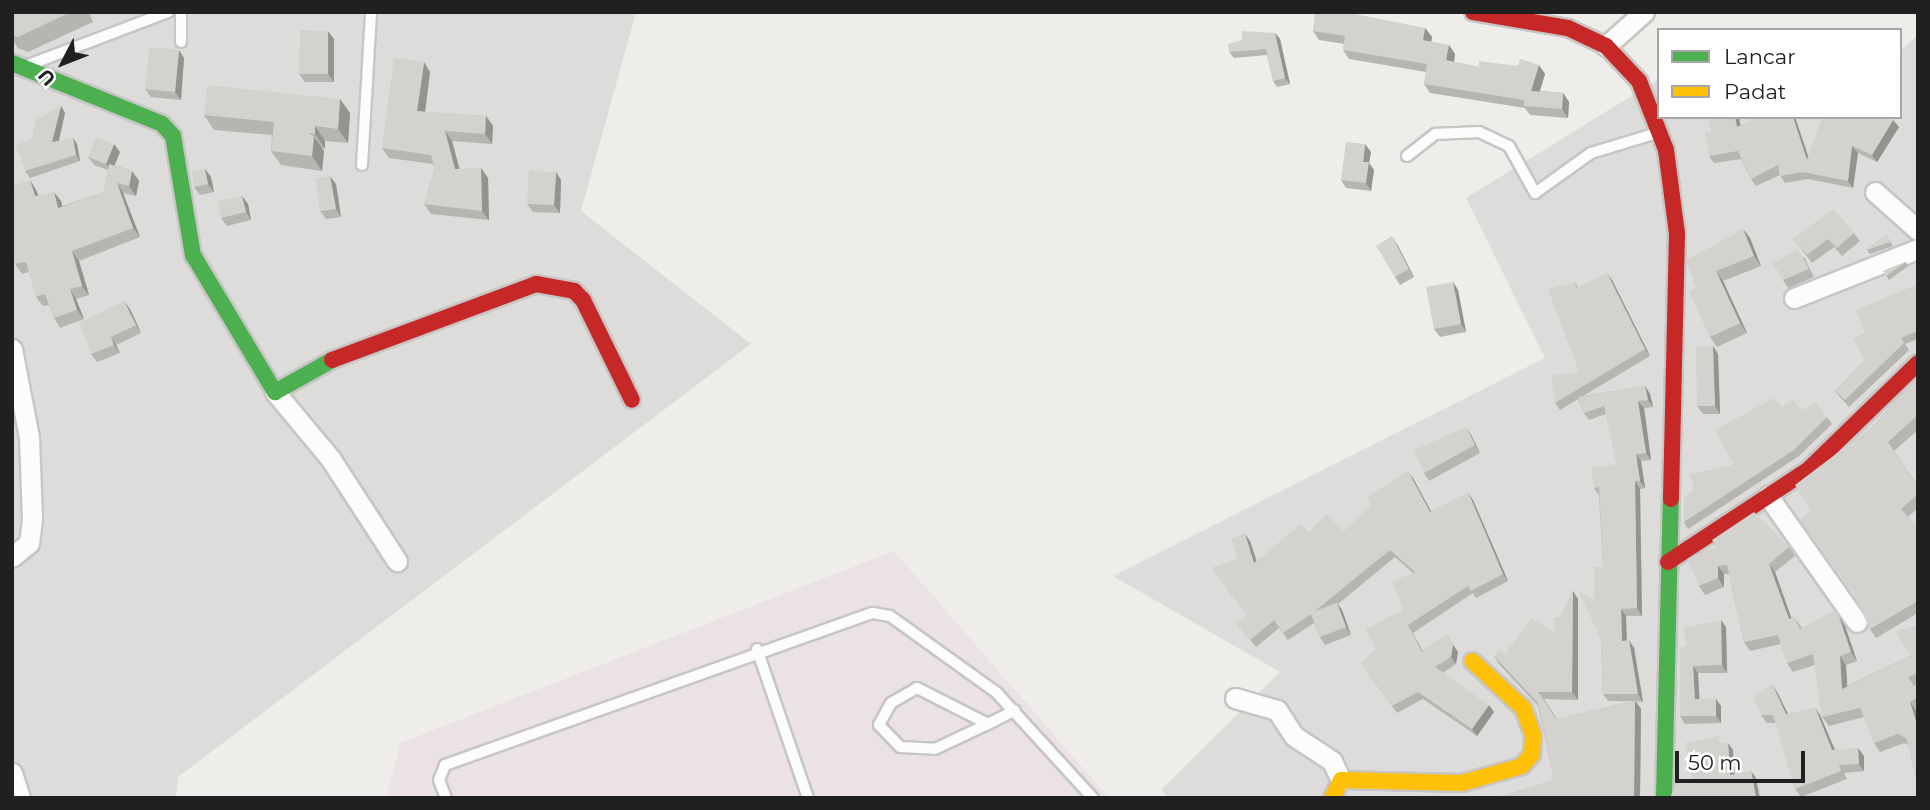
<!DOCTYPE html>
<html>
<head>
<meta charset="utf-8">
<style>
  body { margin:0 }
  #map { position:relative; width:1930px; height:810px; overflow:hidden; background:#eeede9; font-family:Montserrat,sans-serif }
  div>[style] { position:absolute }
  [style*='--x'] { left:calc(var(--x)*1px); top:calc(var(--y)*1px); width:calc(var(--w)*1px); rotate:calc(var(--a)*1deg) }
  .residential>* { inset:0; background:#dddcda }
  .industrial>* { inset:0; background:#ebe2e6 }
  .roads { filter:drop-shadow(2px 0 #c7c6c5) drop-shadow(-2px 0 #c7c6c5) drop-shadow(0 2px #c7c6c5) drop-shadow(0 -2px #c7c6c5) }
  .lane>* { height:10px; margin:-5px; padding:0 5px; transform-origin:5px; border-radius:5px; background:#fcfcfc }
  .street>* { height:19px; margin:-9.5px; padding:0 9.5px; transform-origin:9.5px; border-radius:9.5px; background:#fcfcfc }
  .fast>* { height:16px; margin:-8px; padding:0 8px; transform-origin:8px; border-radius:8px; background:#4caf50 }
  .slow>* { height:16px; margin:-8px; padding:0 8px; transform-origin:8px; border-radius:8px; background:#ffc107 }
  .jam>* { height:16px; margin:-8px; padding:0 8px; transform-origin:8px; border-radius:8px; background:#c62828 }
  .wall>* { inset:0; background:#b5b5b1 }
  .shaded-wall>* { inset:0; background:#949390 }
  .building>* { inset:0; background:#d3d2ce }
  span { translate:-50% -50%; white-space:nowrap; text-align:center; line-height:1.15; -webkit-text-stroke:5px #fff; paint-order:stroke }
  .frame { position:absolute; inset:0; border:14px solid #202020; pointer-events:none }
  .legend { position:absolute; left:1657px; top:28px; width:245px; height:91px; box-sizing:border-box; background:#fff; border:2px solid #a6a6a6; margin:0; padding:9px 12px; list-style:none; font-size:21px; color:#202020 }
  .legend li { display:flex; align-items:center; gap:14px; height:35px }
  .legend b { width:35px; border:2px solid #a6a6a6 }
  .north { position:absolute; left:28px; top:28px; width:70px; height:70px; -webkit-text-stroke:5px #fff; paint-order:stroke; rotate:228deg; font-size:19px; font-weight:700; line-height:28px; text-align:center; color:#202020 }
  .north::after { content:''; display:block; margin:auto; width:24px; height:32px; background:#202020; clip-path:polygon(50% 0,100% 100%,50% 72%,0 100%) }
  .scale { position:absolute; left:1675px; top:751px; width:130px; height:32px; box-sizing:border-box; border:4px solid #202020; border-top:0; padding-left:9px; font-size:21px; line-height:24px; white-space:nowrap; color:#202020; -webkit-text-stroke:5px #fff; paint-order:stroke }
</style>
</head>
<body>
<div id="map">
  <div class="residential">
    <div style="clip-path:polygon(12px 12px,636px 12px,581px 211px,751px 344px,178px 777px,176px 798px,12px 798px)"></div>
    <div style="clip-path:polygon(1918px 35px,1918px 798px,1169px 798px,1161px 790px,1280px 672px,1113px 576px,1545px 358px,1466px 198px,1659px 79px,1659px 117px,1900px 117px,1900px 51px)"></div>
  </div>
  <div class="industrial">
    <div style="clip-path:polygon(894px 551px,1109px 798px,386px 798px,400px 743px)"></div>
  </div>
  <div class="roads">
    <div class="lane">
      <div style="--x:181;--y:12;--w:30;--a:90"></div>
      <div style="--x:31;--y:64;--w:147;--a:-20.8"></div>
      <div style="--x:1407;--y:156;--w:36;--a:-38"></div>
      <div style="--x:1435;--y:134;--w:44;--a:-2.6"></div>
      <div style="--x:1479;--y:132;--w:33;--a:25"></div>
      <div style="--x:1509;--y:146;--w:54;--a:61"></div>
      <div style="--x:1535;--y:193;--w:69;--a:-35.5"></div>
      <div style="--x:1591;--y:153;--w:69;--a:-16.9"></div>
      <div style="--x:362;--y:165;--w:153;--a:-86.6"></div>
      <div style="--x:757;--y:649;--w:157;--a:71.1"></div>
      <div style="--x:988;--y:724;--w:80;--a:-153.1"></div>
      <div style="--x:917;--y:688;--w:30;--a:150"></div>
      <div style="--x:891;--y:703;--w:25;--a:119"></div>
      <div style="--x:879;--y:725;--w:30;--a:46"></div>
      <div style="--x:900;--y:747;--w:35;--a:3"></div>
      <div style="--x:935;--y:749;--w:59;--a:-25.3"></div>
      <div style="--x:988;--y:724;--w:30;--a:-27"></div>
      <div style="--x:446;--y:798;--w:19;--a:-111"></div>
      <div style="--x:439;--y:780;--w:16;--a:-68"></div>
      <div style="--x:445;--y:765;--w:454;--a:-19.6"></div>
      <div style="--x:873;--y:613;--w:17;--a:10"></div>
      <div style="--x:890;--y:616;--w:132;--a:35.7"></div>
      <div style="--x:997;--y:693;--w:142;--a:47.6"></div>
    </div>
    <div class="street">
      <div style="--x:1606;--y:46;--w:51;--a:-41.8"></div>
      <div style="--x:1875;--y:192;--w:57;--a:41.5"></div>
      <div style="--x:1794;--y:298;--w:133;--a:-21.6"></div>
      <div style="--x:12;--y:349;--w:90;--a:79.1"></div>
      <div style="--x:29;--y:437;--w:82;--a:87.9"></div>
      <div style="--x:32;--y:519;--w:24;--a:97"></div>
      <div style="--x:29;--y:543;--w:22;--a:141"></div>
      <div style="--x:275;--y:392;--w:86;--a:50.2"></div>
      <div style="--x:330;--y:458;--w:123;--a:57"></div>
      <div style="--x:1768;--y:496;--w:154;--a:54.8"></div>
      <div style="--x:1235;--y:698;--w:44;--a:15.9"></div>
      <div style="--x:1277;--y:710;--w:31;--a:57"></div>
      <div style="--x:1294;--y:736;--w:45;--a:33.3"></div>
      <div style="--x:1332;--y:761;--w:21;--a:65"></div>
      <div style="--x:12;--y:773;--w:26;--a:72"></div>
    </div>
    <div class="fast">
      <div style="--x:12;--y:63;--w:162;--a:22.1"></div>
      <div style="--x:162;--y:124;--w:16;--a:47"></div>
      <div style="--x:173;--y:136;--w:121;--a:80.5"></div>
      <div style="--x:193;--y:255;--w:160;--a:59.1"></div>
      <div style="--x:275;--y:392;--w:65;--a:-29.3"></div>
      <div style="--x:1664;--y:798;--w:299;--a:-88.7"></div>
    </div>
    <div class="slow">
      <div style="--x:1332;--y:798;--w:20;--a:-63"></div>
      <div style="--x:1341;--y:780;--w:121;--a:1.4"></div>
      <div style="--x:1462;--y:783;--w:62;--a:-15.8"></div>
      <div style="--x:1522;--y:766;--w:16;--a:-50"></div>
      <div style="--x:1532;--y:754;--w:19;--a:-87"></div>
      <div style="--x:1533;--y:735;--w:29;--a:-110"></div>
      <div style="--x:1523;--y:708;--w:69;--a:-137.3"></div>
    </div>
    <div class="jam">
      <div style="--x:1473;--y:12;--w:96;--a:9.6"></div>
      <div style="--x:1568;--y:28;--w:42;--a:25.3"></div>
      <div style="--x:1606;--y:46;--w:48;--a:46.7"></div>
      <div style="--x:1639;--y:81;--w:74;--a:68.6"></div>
      <div style="--x:1666;--y:150;--w:84;--a:82.5"></div>
      <div style="--x:1677;--y:233;--w:266;--a:91.3"></div>
      <div style="--x:332;--y:360;--w:218;--a:-20.4"></div>
      <div style="--x:536;--y:284;--w:39;--a:10"></div>
      <div style="--x:574;--y:291;--w:13;--a:45"></div>
      <div style="--x:583;--y:300;--w:111;--a:63.9"></div>
      <div style="--x:1668;--y:562;--w:169;--a:-33.4"></div>
      <div style="--x:1809;--y:469;--w:152;--a:-44.2"></div>
    </div>
  </div>
  <div class="wall">
    <div style="clip-path:polygon(12px 12px,89px 12px,93px 22px,28px 52px,18px 48px,12px 39px)"></div>
    <div style="clip-path:polygon(1425px 28px,1432px 37px,1431px 42px,1449px 45px,1455px 54px,1454px 62px,1479px 67px,1539px 65px,1545px 74px,1540px 91px,1563px 93px,1569px 102px,1568px 118px,1530px 115px,1525px 108px,1430px 93px,1424px 84px,1426px 72px,1349px 59px,1343px 50px,1344px 44px,1319px 40px,1313px 31px)"></div>
    <div style="clip-path:polygon(1275px 33px,1280px 39px,1290px 84px,1277px 87px,1273px 81px,1267px 55px,1234px 58px,1229px 52px)"></div>
    <div style="clip-path:polygon(334px 39px,334px 82px,305px 82px,299px 74px)"></div>
    <div style="clip-path:polygon(184px 58px,181px 100px,151px 97px,145px 89px)"></div>
    <div style="clip-path:polygon(430px 72px,425px 112px,486px 116px,493px 126px,492px 144px,452px 141px,459px 169px,488px 178px,489px 220px,431px 214px,424px 204px,435px 168px,433px 164px,389px 158px,382px 148px)"></div>
    <div style="clip-path:polygon(340px 99px,350px 113px,348px 143px,325px 141px,325px 149px,322px 148px,324px 151px,322px 171px,281px 165px,271px 151px,272px 135px,214px 130px,204px 115px)"></div>
    <div style="clip-path:polygon(61px 106px,65px 113px,59px 141px,73px 138px,77px 144px,80px 161px,30px 178px,25px 171px)"></div>
    <div style="clip-path:polygon(1708px 117px,1739px 117px,1740px 125px,1795px 117px,1808px 156px,1899px 127px,1877px 162px,1858px 153px,1853px 188px,1808px 179px,1785px 183px,1780px 175px,1756px 186px,1751px 179px,1741px 159px,1714px 163px,1709px 156px,1712px 132px)"></div>
    <div style="clip-path:polygon(120px 152px,114px 165px,132px 171px,139px 181px,136px 196px,123px 193px,140px 237px,79px 261px,89px 295px,76px 299px,84px 319px,60px 328px,54px 318px,49px 305px,43px 306px,36px 297px,29px 272px,22px 274px,15px 264px,30px 180px,36px 190px,38px 195px,61px 201px,62px 206px,104px 192px,108px 170px,94px 165px,88px 157px)"></div>
    <div style="clip-path:polygon(1371px 152px,1369px 163px,1374px 170px,1371px 191px,1346px 188px,1341px 180px)"></div>
    <div style="clip-path:polygon(205px 169px,211px 177px,214px 192px,200px 195px,194px 187px)"></div>
    <div style="clip-path:polygon(561px 180px,560px 213px,533px 212px,527px 204px)"></div>
    <div style="clip-path:polygon(336px 184px,341px 217px,326px 219px,320px 211px)"></div>
    <div style="clip-path:polygon(242px 196px,248px 204px,251px 220px,227px 226px,221px 218px)"></div>
    <div style="clip-path:polygon(1743px 229px,1750px 238px,1761px 266px,1723px 281px,1747px 333px,1717px 347px,1710px 337px,1696px 289px)"></div>
    <div style="clip-path:polygon(1854px 233px,1860px 241px,1842px 256px,1834px 247px,1812px 263px,1793px 238px)"></div>
    <div style="clip-path:polygon(1886px 235px,1893px 246px,1870px 254px,1867px 250px)"></div>
    <div style="clip-path:polygon(1397px 244px,1414px 277px,1400px 285px,1395px 277px)"></div>
    <div style="clip-path:polygon(1804px 257px,1814px 277px,1788px 288px,1783px 280px)"></div>
    <div style="clip-path:polygon(1906px 262px,1908px 266px,1889px 280px,1883px 271px)"></div>
    <div style="clip-path:polygon(1612px 280px,1650px 356px,1583px 396px,1645px 386px,1650px 394px,1653px 407px,1644px 408px,1651px 460px,1641px 461px,1645px 488px,1640px 489px,1642px 616px,1626px 616px,1627px 641px,1629px 640px,1634px 648px,1643px 702px,1636px 701px,1641px 709px,1640px 798px,1496px 798px,1554px 780px,1538px 706px,1499px 664px,1494px 656px,1505px 654px,1554px 632px,1573px 591px,1578px 599px,1578px 700px,1544px 699px,1557px 719px,1634px 701px,1608px 701px,1603px 694px,1601px 639px,1594px 599px,1603px 567px,1599px 495px,1594px 488px,1617px 464px,1606px 414px,1589px 420px,1584px 413px,1578px 399px,1560px 410px,1555px 403px,1579px 372px,1575px 282px,1578px 287px)"></div>
    <div style="clip-path:polygon(1453px 282px,1458px 290px,1466px 332px,1440px 337px,1434px 329px)"></div>
    <div style="clip-path:polygon(1918px 284px,1918px 339px,1905px 344px,1909px 350px,1849px 407px,1840px 397px,1835px 391px,1864px 361px,1865px 333px)"></div>
    <div style="clip-path:polygon(130px 309px,141px 333px,116px 345px,120px 353px,97px 362px,91px 354px)"></div>
    <div style="clip-path:polygon(1713px 346px,1718px 354px,1720px 414px,1703px 414px,1697px 406px)"></div>
    <div style="clip-path:polygon(1918px 376px,1918px 430px,1894px 451px,1918px 486px,1918px 508px,1908px 517px,1918px 528px,1918px 613px,1876px 638px,1870px 629px,1855px 596px,1811px 510px,1873px 426px)"></div>
    <div style="clip-path:polygon(1782px 408px,1802px 410px,1827px 417px,1832px 424px,1799px 456px,1688px 529px,1684px 522px)"></div>
    <div style="clip-path:polygon(1471px 435px,1480px 453px,1429px 481px,1424px 473px)"></div>
    <div style="clip-path:polygon(1413px 478px,1431px 511px,1473px 500px,1508px 581px,1476px 598px,1473px 593px,1413px 633px,1423px 651px,1447px 635px,1458px 652px,1456px 664px,1443px 673px,1494px 712px,1477px 736px,1423px 699px,1397px 713px,1361px 663px,1376px 650px,1403px 610px,1413px 573px,1395px 557px,1338px 604px,1342px 610px,1351px 635px,1325px 645px,1320px 637px,1314px 623px,1288px 640px,1279px 628px,1256px 647px,1237px 624px,1247px 616px,1245px 534px,1250px 541px,1257px 561px,1309px 532px,1344px 531px)"></div>
    <div style="clip-path:polygon(1712px 540px,1789px 547px,1795px 556px,1775px 572px,1791px 618px,1794px 617px,1802px 628px,1845px 626px,1857px 661px,1846px 665px,1847px 686px,1910px 656px,1918px 625px,1918px 684px,1914px 686px,1918px 691px,1918px 710px,1916px 711px,1918px 716px,1918px 785px,1908px 745px,1904px 743px,1880px 752px,1874px 743px,1864px 717px,1829px 726px,1822px 717px,1815px 665px,1793px 672px,1787px 663px,1781px 644px,1750px 651px,1744px 642px,1729px 574px,1724px 574px,1724px 587px,1705px 595px,1699px 586px,1717px 547px)"></div>
    <div style="clip-path:polygon(1726px 627px,1727px 673px,1698px 673px,1699px 699px,1716px 699px,1721px 706px,1721px 723px,1685px 724px,1680px 716px,1687px 646px)"></div>
    <div style="clip-path:polygon(1777px 692px,1788px 714px,1820px 715px,1834px 749px,1864px 756px,1864px 771px,1844px 773px,1847px 779px,1801px 797px,1795px 789px,1776px 723px,1767px 723px,1761px 715px)"></div>
  </div>
  <div class="shaded-wall">
    <div style="clip-path:polygon(1425px 28px,1432px 37px,1430px 49px,1423px 40px)"></div>
    <div style="clip-path:polygon(328px 31px,334px 39px,334px 82px,328px 74px)"></div>
    <div style="clip-path:polygon(1275px 33px,1280px 39px,1290px 84px,1285px 78px)"></div>
    <div style="clip-path:polygon(1449px 45px,1455px 54px,1453px 69px,1446px 60px)"></div>
    <div style="clip-path:polygon(179px 50px,184px 58px,181px 100px,175px 92px)"></div>
    <div style="clip-path:polygon(424px 62px,430px 72px,424px 121px,417px 111px)"></div>
    <div style="clip-path:polygon(1539px 65px,1545px 74px,1537px 100px,1531px 91px)"></div>
    <div style="clip-path:polygon(1563px 93px,1569px 102px,1568px 118px,1562px 109px)"></div>
    <div style="clip-path:polygon(340px 99px,350px 113px,348px 143px,338px 129px)"></div>
    <div style="clip-path:polygon(61px 106px,65px 113px,57px 148px,52px 142px)"></div>
    <div style="clip-path:polygon(486px 116px,493px 126px,492px 144px,485px 134px)"></div>
    <div style="clip-path:polygon(1735px 117px,1739px 117px,1742px 134px,1737px 127px)"></div>
    <div style="clip-path:polygon(1793px 117px,1795px 117px,1812px 168px,1807px 160px)"></div>
    <div style="clip-path:polygon(1893px 120px,1899px 127px,1877px 162px,1872px 155px)"></div>
    <div style="clip-path:polygon(315px 126px,325px 141px,325px 149px,315px 134px)"></div>
    <div style="clip-path:polygon(445px 131px,452px 141px,462px 178px,455px 169px)"></div>
    <div style="clip-path:polygon(314px 137px,324px 151px,322px 171px,312px 156px)"></div>
    <div style="clip-path:polygon(73px 138px,77px 144px,80px 161px,76px 155px)"></div>
    <div style="clip-path:polygon(114px 144px,120px 152px,112px 172px,106px 164px)"></div>
    <div style="clip-path:polygon(1365px 144px,1371px 152px,1369px 163px,1374px 170px,1371px 191px,1366px 183px,1363px 162px)"></div>
    <div style="clip-path:polygon(1852px 146px,1858px 153px,1853px 188px,1848px 181px)"></div>
    <div style="clip-path:polygon(481px 168px,488px 178px,489px 220px,482px 211px)"></div>
    <div style="clip-path:polygon(205px 169px,211px 177px,214px 192px,208px 184px)"></div>
    <div style="clip-path:polygon(132px 171px,139px 181px,136px 196px,129px 186px)"></div>
    <div style="clip-path:polygon(556px 172px,561px 180px,560px 213px,554px 205px)"></div>
    <div style="clip-path:polygon(330px 176px,336px 184px,341px 217px,336px 209px)"></div>
    <div style="clip-path:polygon(30px 180px,36px 190px,42px 205px,35px 196px)"></div>
    <div style="clip-path:polygon(117px 183px,123px 193px,140px 237px,133px 228px)"></div>
    <div style="clip-path:polygon(54px 192px,61px 201px,65px 217px,58px 208px)"></div>
    <div style="clip-path:polygon(242px 196px,248px 204px,251px 220px,246px 212px)"></div>
    <div style="clip-path:polygon(1743px 229px,1750px 238px,1761px 266px,1754px 256px)"></div>
    <div style="clip-path:polygon(1392px 236px,1397px 244px,1414px 277px,1409px 269px)"></div>
    <div style="clip-path:polygon(72px 251px,79px 261px,89px 295px,82px 286px)"></div>
    <div style="clip-path:polygon(1716px 271px,1723px 281px,1747px 333px,1740px 323px)"></div>
    <div style="clip-path:polygon(1607px 273px,1612px 280px,1650px 356px,1645px 349px)"></div>
    <div style="clip-path:polygon(1453px 282px,1458px 290px,1466px 332px,1461px 324px)"></div>
    <div style="clip-path:polygon(70px 289px,76px 299px,84px 319px,77px 310px)"></div>
    <div style="clip-path:polygon(124px 301px,130px 309px,141px 333px,136px 325px)"></div>
    <div style="clip-path:polygon(111px 337px,116px 345px,120px 353px,114px 345px)"></div>
    <div style="clip-path:polygon(1713px 346px,1718px 354px,1720px 414px,1715px 406px)"></div>
    <div style="clip-path:polygon(1645px 386px,1650px 394px,1653px 407px,1648px 400px)"></div>
    <div style="clip-path:polygon(1638px 401px,1644px 408px,1651px 460px,1646px 453px)"></div>
    <div style="clip-path:polygon(1466px 427px,1471px 435px,1480px 453px,1475px 445px)"></div>
    <div style="clip-path:polygon(1636px 454px,1641px 461px,1645px 488px,1640px 481px)"></div>
    <div style="clip-path:polygon(1408px 471px,1413px 478px,1435px 519px,1430px 512px)"></div>
    <div style="clip-path:polygon(1635px 481px,1640px 489px,1642px 616px,1637px 608px)"></div>
    <div style="clip-path:polygon(1468px 492px,1473px 500px,1508px 581px,1503px 574px)"></div>
    <div style="clip-path:polygon(1245px 534px,1250px 541px,1259px 570px,1254px 563px)"></div>
    <div style="clip-path:polygon(1769px 564px,1775px 572px,1795px 628px,1789px 619px)"></div>
    <div style="clip-path:polygon(1718px 566px,1724px 574px,1724px 587px,1718px 578px)"></div>
    <div style="clip-path:polygon(1573px 591px,1578px 599px,1578px 700px,1572px 692px)"></div>
    <div style="clip-path:polygon(1337px 603px,1342px 610px,1351px 635px,1346px 627px)"></div>
    <div style="clip-path:polygon(1621px 609px,1626px 616px,1627px 649px,1622px 641px)"></div>
    <div style="clip-path:polygon(1839px 617px,1845px 626px,1857px 661px,1851px 652px)"></div>
    <div style="clip-path:polygon(1721px 620px,1726px 627px,1727px 673px,1722px 665px)"></div>
    <div style="clip-path:polygon(1629px 640px,1634px 648px,1643px 702px,1638px 694px)"></div>
    <div style="clip-path:polygon(1453px 645px,1458px 652px,1456px 664px,1451px 657px)"></div>
    <div style="clip-path:polygon(1840px 656px,1846px 665px,1848px 698px,1842px 689px)"></div>
    <div style="clip-path:polygon(1693px 666px,1698px 673px,1700px 707px,1695px 699px)"></div>
    <div style="clip-path:polygon(1772px 684px,1777px 692px,1792px 722px,1786px 714px)"></div>
    <div style="clip-path:polygon(1716px 699px,1721px 706px,1721px 723px,1716px 716px)"></div>
    <div style="clip-path:polygon(1635px 701px,1641px 709px,1640px 798px,1634px 798px)"></div>
    <div style="clip-path:polygon(1910px 702px,1916px 711px,1918px 716px,1918px 728px)"></div>
    <div style="clip-path:polygon(1489px 705px,1494px 712px,1477px 736px,1472px 729px)"></div>
    <div style="clip-path:polygon(1815px 707px,1820px 715px,1838px 757px,1832px 750px)"></div>
    <div style="clip-path:polygon(1728px 743px,1733px 750px,1735px 782px,1730px 775px)"></div>
    <div style="clip-path:polygon(1858px 748px,1864px 756px,1864px 771px,1859px 764px)"></div>
    <div style="clip-path:polygon(1751px 771px,1756px 778px,1760px 798px,1756px 798px)"></div>
  </div>
  <div class="building">
    <div style="clip-path:polygon(12px 12px,71px 12px,18px 37px,12px 35px)"></div>
    <div style="clip-path:polygon(1315px 12px,1345px 12px,1425px 28px,1423px 40px,1449px 45px,1446px 60px,1479px 67px,1479px 61px,1518px 66px,1520px 59px,1539px 65px,1531px 91px,1563px 93px,1562px 109px,1524px 106px,1524px 100px,1424px 84px,1427px 64px,1343px 50px,1345px 36px,1313px 31px)"></div>
    <div style="clip-path:polygon(300px 30px,328px 31px,328px 74px,299px 74px)"></div>
    <div style="clip-path:polygon(1242px 31px,1275px 33px,1285px 78px,1273px 81px,1266px 49px,1229px 52px,1228px 44px,1242px 40px)"></div>
    <div style="clip-path:polygon(149px 47px,179px 50px,175px 92px,145px 89px)"></div>
    <div style="clip-path:polygon(394px 58px,424px 62px,417px 111px,486px 116px,485px 134px,445px 131px,455px 169px,481px 168px,482px 211px,424px 204px,435px 168px,431px 155px,382px 148px)"></div>
    <div style="clip-path:polygon(207px 85px,340px 99px,338px 129px,315px 126px,315px 134px,308px 133px,314px 137px,312px 156px,271px 151px,274px 122px,204px 115px)"></div>
    <div style="clip-path:polygon(61px 106px,52px 142px,73px 138px,76px 155px,25px 171px,16px 145px,32px 139px,36px 119px)"></div>
    <div style="clip-path:polygon(1708px 117px,1735px 117px,1737px 127px,1758px 117px,1793px 117px,1807px 160px,1822px 117px,1859px 117px,1862px 118px,1862px 117px,1888px 117px,1893px 120px,1872px 155px,1852px 146px,1848px 181px,1803px 172px,1780px 176px,1778px 165px,1751px 179px,1738px 151px,1709px 156px,1705px 133px,1712px 132px)"></div>
    <div style="clip-path:polygon(96px 137px,114px 144px,106px 164px,88px 157px)"></div>
    <div style="clip-path:polygon(1346px 142px,1365px 144px,1363px 162px,1369px 162px,1366px 183px,1341px 180px)"></div>
    <div style="clip-path:polygon(109px 164px,132px 171px,129px 186px,117px 183px,133px 228px,72px 251px,82px 286px,70px 289px,77px 310px,54px 318px,45px 294px,36px 297px,26px 262px,15px 264px,12px 250px,12px 186px,30px 180px,35px 196px,54px 192px,58px 208px,104px 192px)"></div>
    <div style="clip-path:polygon(205px 169px,208px 184px,194px 187px,192px 171px)"></div>
    <div style="clip-path:polygon(529px 171px,556px 172px,554px 205px,527px 204px)"></div>
    <div style="clip-path:polygon(330px 176px,336px 209px,320px 211px,315px 178px)"></div>
    <div style="clip-path:polygon(242px 196px,246px 212px,221px 218px,217px 201px)"></div>
    <div style="clip-path:polygon(1834px 209px,1854px 233px,1837px 248px,1828px 239px,1807px 255px,1793px 238px)"></div>
    <div style="clip-path:polygon(1743px 229px,1754px 256px,1716px 271px,1740px 323px,1710px 337px,1689px 292px,1696px 289px,1687px 260px)"></div>
    <div style="clip-path:polygon(1886px 235px,1890px 242px,1867px 250px)"></div>
    <div style="clip-path:polygon(1392px 236px,1409px 269px,1395px 277px,1376px 246px)"></div>
    <div style="clip-path:polygon(1798px 250px,1809px 269px,1783px 280px,1773px 263px)"></div>
    <div style="clip-path:polygon(1906px 262px,1886px 276px,1883px 271px)"></div>
    <div style="clip-path:polygon(1607px 273px,1645px 349px,1555px 403px,1551px 376px,1579px 372px,1548px 289px,1575px 282px,1576px 288px)"></div>
    <div style="clip-path:polygon(1453px 282px,1461px 324px,1434px 329px,1426px 287px)"></div>
    <div style="clip-path:polygon(1918px 284px,1918px 331px,1901px 338px,1904px 343px,1845px 400px,1835px 391px,1864px 361px,1853px 338px,1865px 333px,1856px 310px)"></div>
    <div style="clip-path:polygon(124px 301px,136px 325px,111px 337px,114px 345px,91px 354px,79px 323px)"></div>
    <div style="clip-path:polygon(1713px 346px,1715px 406px,1697px 406px,1696px 347px)"></div>
    <div style="clip-path:polygon(1918px 376px,1918px 415px,1888px 442px,1918px 487px,1918px 494px,1901px 509px,1918px 528px,1918px 601px,1870px 629px,1854px 595px,1800px 520px,1811px 510px,1795px 485px,1873px 426px)"></div>
    <div style="clip-path:polygon(1645px 386px,1648px 400px,1638px 401px,1646px 453px,1636px 454px,1640px 481px,1635px 481px,1637px 608px,1621px 609px,1622px 641px,1629px 640px,1638px 694px,1603px 694px,1601px 639px,1578px 591px,1594px 599px,1594px 567px,1603px 567px,1599px 487px,1594px 488px,1591px 468px,1617px 464px,1604px 406px,1584px 413px,1578px 397px)"></div>
    <div style="clip-path:polygon(1774px 398px,1782px 408px,1792px 399px,1802px 410px,1815px 403px,1827px 417px,1794px 450px,1684px 522px,1684px 498px,1694px 489px,1690px 474px,1734px 465px,1715px 430px)"></div>
    <div style="clip-path:polygon(1466px 427px,1475px 445px,1424px 473px,1414px 450px)"></div>
    <div style="clip-path:polygon(1408px 471px,1430px 512px,1468px 492px,1503px 574px,1471px 591px,1468px 586px,1408px 625px,1422px 652px,1447px 635px,1453px 645px,1451px 657px,1435px 667px,1489px 705px,1472px 729px,1418px 692px,1392px 706px,1361px 663px,1376px 650px,1366px 629px,1403px 610px,1392px 581px,1415px 572px,1390px 550px,1315px 611px,1337px 603px,1346px 627px,1320px 637px,1311px 614px,1283px 633px,1274px 620px,1250px 640px,1237px 624px,1247px 616px,1211px 568px,1237px 559px,1231px 538px,1245px 534px,1254px 563px,1301px 524px,1309px 532px,1327px 514px,1344px 531px,1371px 506px,1367px 497px)"></div>
    <div style="clip-path:polygon(1754px 512px,1789px 547px,1769px 564px,1789px 619px,1794px 617px,1800px 629px,1834px 611px,1839px 617px,1851px 652px,1840px 656px,1842px 689px,1910px 656px,1896px 631px,1918px 625px,1918px 673px,1908px 677px,1918px 692px,1918px 697px,1910px 702px,1918px 728px,1918px 785px,1906px 738px,1898px 734px,1874px 743px,1860px 708px,1822px 717px,1813px 654px,1787px 663px,1778px 635px,1744px 642px,1727px 565px,1718px 566px,1718px 578px,1699px 586px,1687px 559px,1717px 546px,1712px 540px)"></div>
    <div style="clip-path:polygon(1573px 591px,1572px 692px,1538px 692px,1556px 719px,1635px 701px,1634px 798px,1496px 798px,1554px 780px,1538px 703px,1494px 656px,1499px 649px,1505px 654px,1531px 618px,1554px 632px,1554px 617px,1561px 617px)"></div>
    <div style="clip-path:polygon(1721px 620px,1722px 665px,1693px 666px,1695px 699px,1716px 699px,1716px 716px,1680px 716px,1680px 648px,1687px 646px,1683px 628px)"></div>
    <div style="clip-path:polygon(1772px 684px,1786px 714px,1815px 707px,1832px 750px,1858px 748px,1859px 764px,1839px 765px,1841px 771px,1795px 789px,1773px 715px,1761px 715px,1753px 698px)"></div>
    <div style="clip-path:polygon(1719px 736px,1719px 742px,1728px 743px,1730px 775px,1751px 771px,1756px 798px,1670px 798px,1677px 781px,1692px 779px,1685px 743px)"></div>
  </div>
  <div class="frame"></div>
  <ul class="legend">
  <li><b style="height:9px;background:#4caf50"></b>Lancar</li>
  <li><b style="height:9px;background:#ffc107"></b>Padat</li>
  </ul>
  <div class="north">U</div>
  <div class="scale">50 m</div>
</div>
</body>
</html>
